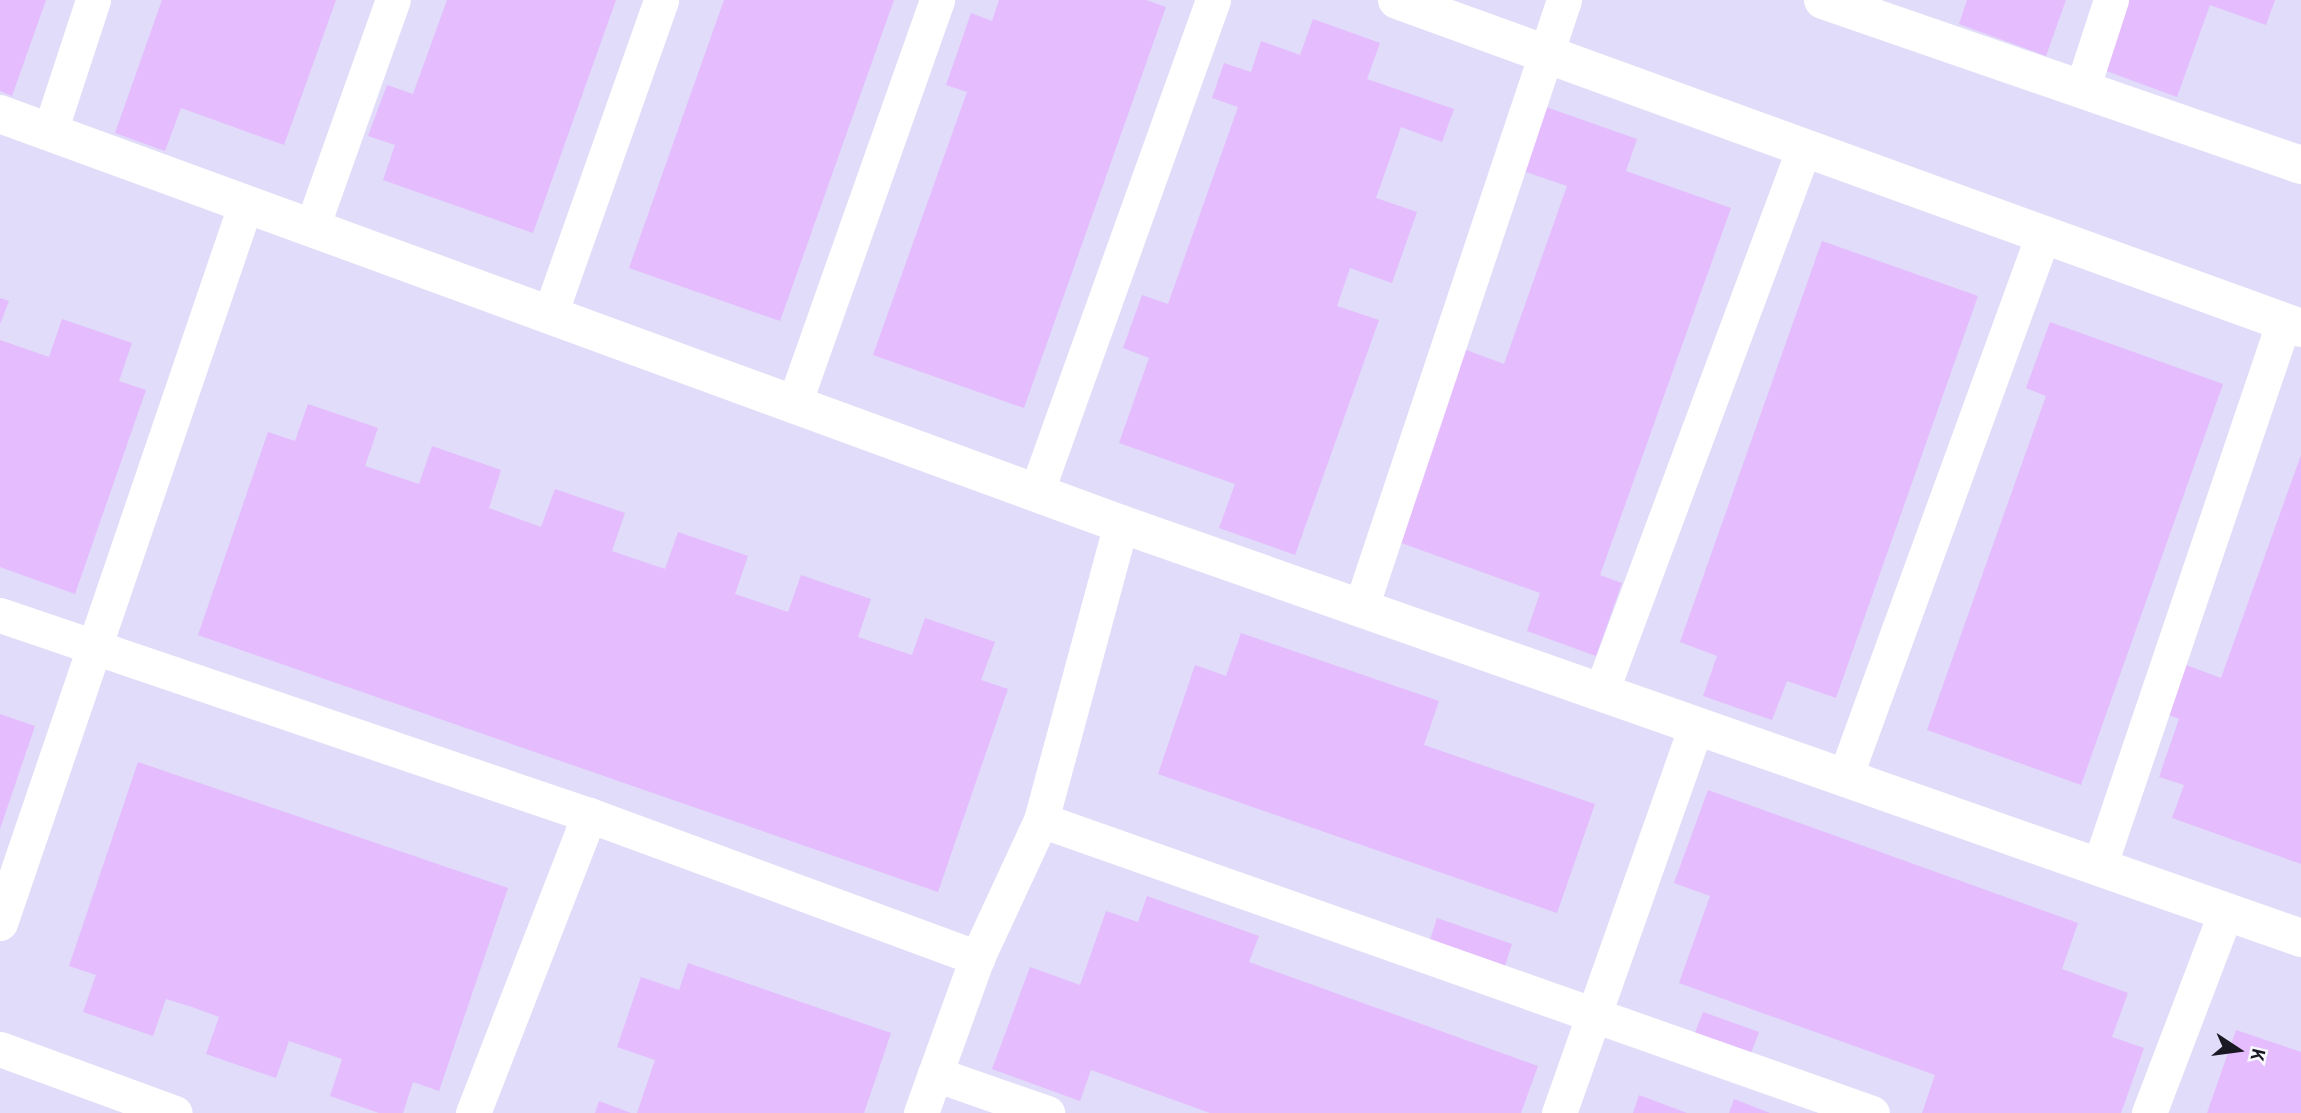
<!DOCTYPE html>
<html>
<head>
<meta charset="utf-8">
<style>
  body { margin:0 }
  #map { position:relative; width:2301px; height:1113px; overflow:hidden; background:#ebe9fa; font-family:"Archivo Narrow",sans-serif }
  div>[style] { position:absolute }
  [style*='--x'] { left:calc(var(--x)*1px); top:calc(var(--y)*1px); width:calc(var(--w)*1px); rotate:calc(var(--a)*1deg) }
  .built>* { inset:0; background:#e0dcf9 }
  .building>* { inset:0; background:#e5bcfd }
  .street>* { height:35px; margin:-17.5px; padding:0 17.5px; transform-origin:17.5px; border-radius:17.5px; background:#fff }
  .secondary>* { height:38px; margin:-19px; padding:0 19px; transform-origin:19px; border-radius:19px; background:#fff }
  span { translate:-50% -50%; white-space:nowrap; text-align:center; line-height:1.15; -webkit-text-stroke:7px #f8f8fe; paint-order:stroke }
  .north { position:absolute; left:2203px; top:1015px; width:70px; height:70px; -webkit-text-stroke:5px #f8f8fe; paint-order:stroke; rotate:103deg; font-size:19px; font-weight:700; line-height:28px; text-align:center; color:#1a1923 }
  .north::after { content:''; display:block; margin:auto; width:24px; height:32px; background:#1a1923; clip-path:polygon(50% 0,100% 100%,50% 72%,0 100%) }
</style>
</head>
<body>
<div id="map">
  <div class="built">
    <div style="clip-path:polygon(0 0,2301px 0,2301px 1113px,0 1113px)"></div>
  </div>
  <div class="building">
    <div style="clip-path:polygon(0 0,46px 0,12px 96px,0 91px)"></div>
    <div style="clip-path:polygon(162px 0,336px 0,284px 145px,181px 108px,165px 151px,115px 133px)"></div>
    <div style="clip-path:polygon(447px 0,616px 0,533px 233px,383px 180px,395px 145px,368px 136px,387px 85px,413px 94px)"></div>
    <div style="clip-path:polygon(724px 0,894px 0,780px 321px,629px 268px)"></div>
    <div style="clip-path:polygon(999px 0,1146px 0,1166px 7px,1024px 408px,873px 355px,967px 92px,946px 85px,971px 13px,992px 21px)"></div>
    <div style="clip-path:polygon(1967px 0,2066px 0,2046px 56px,1959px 24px)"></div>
    <div style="clip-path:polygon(2117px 0,2275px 0,2266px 25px,2210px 5px,2177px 97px,2093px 66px)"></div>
    <div style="clip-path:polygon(1313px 19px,1380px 43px,1367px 79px,1454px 109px,1442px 142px,1401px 127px,1376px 198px,1417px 212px,1392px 283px,1350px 268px,1337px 306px,1379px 320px,1295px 555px,1219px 528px,1235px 484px,1119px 443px,1149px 358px,1123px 348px,1142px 295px,1168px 304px,1238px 107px,1212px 98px,1224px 63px,1251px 72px,1261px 41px,1300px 55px)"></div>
    <div style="clip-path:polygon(1546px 107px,1637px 139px,1626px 171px,1731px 208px,1600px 575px,1622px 583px,1596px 656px,1527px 631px,1540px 593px,1393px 540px,1461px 348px,1504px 364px,1567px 186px,1523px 171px)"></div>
    <div style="clip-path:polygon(1822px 241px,1978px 296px,1836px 698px,1787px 681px,1772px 720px,1703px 696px,1717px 656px,1680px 642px)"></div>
    <div style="clip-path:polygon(0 298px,9px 301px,0 324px)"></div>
    <div style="clip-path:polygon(62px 319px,132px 343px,119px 381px,146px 390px,75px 594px,0 567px,0 340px,49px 357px)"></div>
    <div style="clip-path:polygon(2050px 322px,2223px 384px,2081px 785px,1927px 730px,2046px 396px,2026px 388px)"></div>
    <div style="clip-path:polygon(308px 404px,378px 428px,365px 466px,419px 484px,432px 446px,501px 470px,489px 508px,541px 527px,555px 489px,625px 513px,612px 551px,638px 560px,665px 569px,678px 532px,748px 556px,735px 594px,788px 612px,801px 575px,871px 599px,858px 637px,912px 655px,925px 618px,995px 642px,981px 680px,1008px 689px,938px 892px,198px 635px,268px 432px,295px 441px)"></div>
    <div style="clip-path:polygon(2301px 455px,2301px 864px,2172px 818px,2184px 785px,2159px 777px,2179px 719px,2169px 715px,2186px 665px,2221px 678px)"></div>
    <div style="clip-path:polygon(1241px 633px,1439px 701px,1424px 745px,1595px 804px,1557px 913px,1158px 774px,1195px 665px,1226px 676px)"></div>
    <div style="clip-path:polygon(0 714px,35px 726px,0 829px)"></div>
    <div style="clip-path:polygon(138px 762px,508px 888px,439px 1091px,413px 1082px,403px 1113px,379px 1113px,330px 1096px,342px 1059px,289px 1041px,276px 1078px,206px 1054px,219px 1017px,192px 1007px,166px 999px,153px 1036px,83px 1012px,96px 975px,69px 966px)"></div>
    <div style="clip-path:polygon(1708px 790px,2078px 923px,2062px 969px,2128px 993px,2112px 1037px,2144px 1048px,2121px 1113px,1922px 1113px,1935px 1075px,1679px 983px,1710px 896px,1674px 883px)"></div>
    <div style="clip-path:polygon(1147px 896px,1259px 936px,1249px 962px,1538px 1066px,1521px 1113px,1210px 1113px,1091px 1070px,1080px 1101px,992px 1069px,1030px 967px,1080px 985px,1106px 911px,1138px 922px)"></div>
    <div style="clip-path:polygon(1437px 918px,1512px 944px,1503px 972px,1428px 946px)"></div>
    <div style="clip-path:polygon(688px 963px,891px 1033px,864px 1113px,637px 1113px,655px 1060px,617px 1047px,641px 977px,679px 990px)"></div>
    <div style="clip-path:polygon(1703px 1012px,1759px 1032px,1750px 1056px,1694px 1035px)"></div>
    <div style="clip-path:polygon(2236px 1030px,2301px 1052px,2301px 1113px,2207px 1113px)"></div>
    <div style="clip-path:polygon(1639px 1095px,1687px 1113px,1633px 1113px)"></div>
    <div style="clip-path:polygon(1734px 1099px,1770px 1113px,1729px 1113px)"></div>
    <div style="clip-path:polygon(599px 1101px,631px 1113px,595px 1113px)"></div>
  </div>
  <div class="street">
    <div style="--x:2082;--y:89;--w:94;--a:-72"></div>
    <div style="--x:50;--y:131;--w:138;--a:-71.8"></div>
    <div style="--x:312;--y:227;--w:241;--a:-70.4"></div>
    <div style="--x:550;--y:314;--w:333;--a:-70.5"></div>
    <div style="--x:794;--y:404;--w:429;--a:-70.5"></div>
    <div style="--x:1036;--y:493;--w:524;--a:-70.25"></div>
    <div style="--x:1361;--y:607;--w:640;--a:-71.51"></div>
    <div style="--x:0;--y:615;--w:622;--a:18.76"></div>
    <div style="--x:589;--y:815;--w:414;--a:20.2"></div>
    <div style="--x:1601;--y:692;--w:581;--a:-69.54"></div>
    <div style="--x:1845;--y:777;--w:577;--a:-69.93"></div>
    <div style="--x:1041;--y:820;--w:881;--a:19.42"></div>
    <div style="--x:2099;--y:867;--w:576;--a:-71.28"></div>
    <div style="--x:0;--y:923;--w:761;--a:-71.14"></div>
    <div style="--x:0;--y:1049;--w:186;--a:20.1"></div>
    <div style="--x:935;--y:1074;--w:123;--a:-70.1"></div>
    <div style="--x:977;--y:958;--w:152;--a:-65.1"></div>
    <div style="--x:1041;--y:820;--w:307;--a:-74.9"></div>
    <div style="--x:473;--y:1113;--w:320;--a:-68.7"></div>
    <div style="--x:921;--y:1113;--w:41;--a:-70.3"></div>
    <div style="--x:935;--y:1074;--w:119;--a:19.2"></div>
    <div style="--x:1559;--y:1113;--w:411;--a:-70.5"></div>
    <div style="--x:2149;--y:1113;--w:216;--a:-69.1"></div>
  </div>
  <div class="secondary">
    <div style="--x:1397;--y:0;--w:962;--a:19.94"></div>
    <div style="--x:1823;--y:0;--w:506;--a:19.04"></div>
    <div style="--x:0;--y:114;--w:1194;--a:20.09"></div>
    <div style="--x:1121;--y:524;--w:1251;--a:19.33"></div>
  </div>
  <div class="north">K</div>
</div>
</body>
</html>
